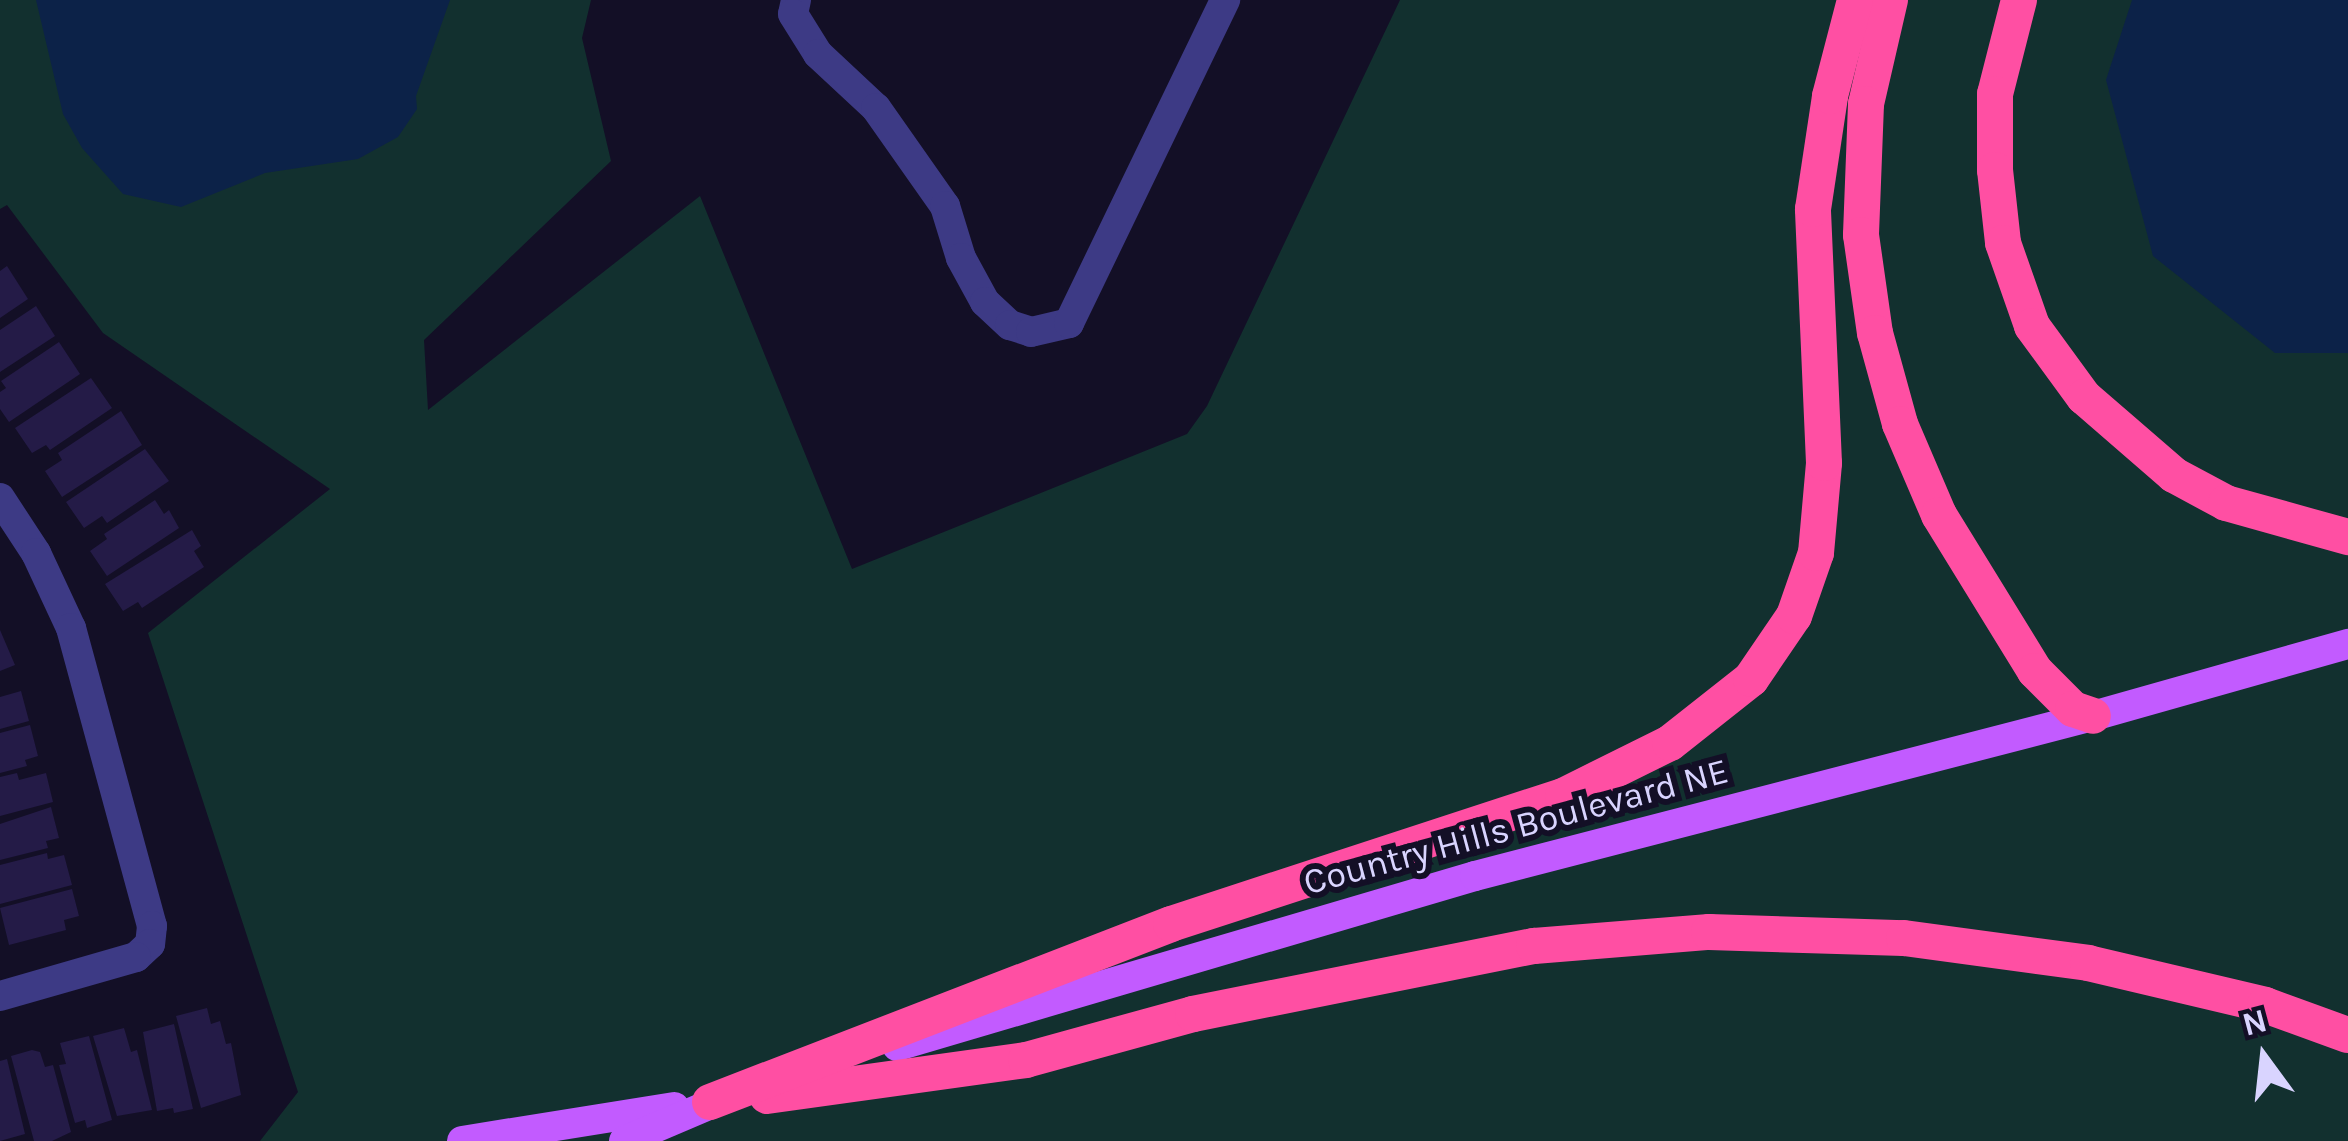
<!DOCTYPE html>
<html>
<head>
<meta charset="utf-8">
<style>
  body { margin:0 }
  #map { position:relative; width:2348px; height:1141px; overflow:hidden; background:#130f26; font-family:Karla,sans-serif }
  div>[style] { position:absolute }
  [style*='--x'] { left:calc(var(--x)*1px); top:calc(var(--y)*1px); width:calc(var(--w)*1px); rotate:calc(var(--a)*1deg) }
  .green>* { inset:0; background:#12302f }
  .water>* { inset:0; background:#0c2248 }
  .building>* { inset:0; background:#241b47 }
  .minor>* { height:30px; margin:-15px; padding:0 15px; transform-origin:15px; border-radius:15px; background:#3d3a85 }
  .major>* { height:30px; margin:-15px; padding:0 15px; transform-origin:15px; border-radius:15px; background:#c25bff }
  .highway>* { height:36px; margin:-18px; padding:0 18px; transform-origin:18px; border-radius:18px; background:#ff4fa3 }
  span { translate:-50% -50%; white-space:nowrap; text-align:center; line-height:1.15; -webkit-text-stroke:12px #130f26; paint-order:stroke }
  .street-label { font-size:36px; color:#d9d4ff }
  .north { position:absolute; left:2204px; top:997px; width:120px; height:120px; -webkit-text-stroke:9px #130f26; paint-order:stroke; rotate:345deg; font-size:33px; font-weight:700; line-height:48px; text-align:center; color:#d9d4ff }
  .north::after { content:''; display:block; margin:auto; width:42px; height:54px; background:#d9d4ff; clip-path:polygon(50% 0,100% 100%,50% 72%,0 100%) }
</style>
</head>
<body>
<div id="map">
  <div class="green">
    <div style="clip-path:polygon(0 0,591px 0,582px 38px,611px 161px,424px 340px,428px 410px,700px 196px,852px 569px,1187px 434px,1207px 406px,1400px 0,2348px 0,2348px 1141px,260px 1141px,298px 1092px,148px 633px,330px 489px,103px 333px,7px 205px,0 209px)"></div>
  </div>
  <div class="water">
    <div style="clip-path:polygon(36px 0,450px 0,416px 96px,417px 109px,398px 137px,358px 159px,265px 173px,181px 207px,123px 194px,82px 148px,63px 114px)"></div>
    <div style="clip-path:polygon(2132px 0,2348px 0,2348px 353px,2275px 353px,2153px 256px,2106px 80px)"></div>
  </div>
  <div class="building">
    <div style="clip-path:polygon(7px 266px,28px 299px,0 318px,0 271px)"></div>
    <div style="clip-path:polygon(36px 306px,55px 336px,0 372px,0 330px)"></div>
    <div style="clip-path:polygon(59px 342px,80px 374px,9px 422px,0 409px,0 392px,6px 388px,1px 381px)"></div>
    <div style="clip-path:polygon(91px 378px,112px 408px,50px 450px,46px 445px,32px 453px,15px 428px)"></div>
    <div style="clip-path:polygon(121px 411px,142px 445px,62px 497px,45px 471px,62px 460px,58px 453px)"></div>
    <div style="clip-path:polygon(145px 449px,169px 481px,107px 523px,102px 516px,84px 528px,66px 502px)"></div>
    <div style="clip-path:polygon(155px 500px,164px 514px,169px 510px,179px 528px,107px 576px,90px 551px,107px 539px,104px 534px)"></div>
    <div style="clip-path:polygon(192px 530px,201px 546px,194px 551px,204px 567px,142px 608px,138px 602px,123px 611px,105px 584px)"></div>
    <div style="clip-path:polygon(0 630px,15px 665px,0 671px)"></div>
    <div style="clip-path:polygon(21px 691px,29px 721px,0 729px,0 697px)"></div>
    <div style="clip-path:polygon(30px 725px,38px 756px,25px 760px,27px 766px,0 773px,0 733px)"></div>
    <div style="clip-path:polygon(17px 773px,19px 780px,46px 773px,53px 802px,0 816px,0 777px)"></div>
    <div style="clip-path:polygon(51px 807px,59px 838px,46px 841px,48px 848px,0 860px,0 824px)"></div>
    <div style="clip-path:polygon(47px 853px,48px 859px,64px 855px,72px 885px,0 904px,0 865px)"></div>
    <div style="clip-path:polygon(72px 889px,79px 916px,64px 920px,66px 930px,9px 945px,0 908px)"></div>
    <div style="clip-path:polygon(207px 1008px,211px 1024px,220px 1021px,226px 1044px,231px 1043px,241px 1095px,201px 1108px,176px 1016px)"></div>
    <div style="clip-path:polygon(174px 1024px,193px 1109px,174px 1113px,173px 1108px,157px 1111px,143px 1032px)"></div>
    <div style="clip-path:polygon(124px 1028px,131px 1052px,137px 1050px,152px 1110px,117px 1116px,93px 1036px)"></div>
    <div style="clip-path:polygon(89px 1036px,112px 1120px,87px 1128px,85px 1120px,75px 1123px,59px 1065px,66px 1064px,60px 1043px)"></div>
    <div style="clip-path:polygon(32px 1050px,40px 1052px,45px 1067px,53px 1065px,71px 1132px,52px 1141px,34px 1141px,11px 1056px)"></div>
    <div style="clip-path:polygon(7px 1059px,25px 1134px,0 1141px,0 1061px)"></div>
  </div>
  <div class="minor">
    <div style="--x:796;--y:0;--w:14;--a:102"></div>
    <div style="--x:793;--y:14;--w:47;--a:58"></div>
    <div style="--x:818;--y:54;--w:79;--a:43"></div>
    <div style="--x:876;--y:108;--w:120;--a:54.9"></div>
    <div style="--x:945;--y:206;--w:54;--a:72.9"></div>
    <div style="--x:961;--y:258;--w:50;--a:61.4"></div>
    <div style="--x:985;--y:302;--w:34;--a:43"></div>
    <div style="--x:1010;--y:325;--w:22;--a:18"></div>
    <div style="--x:1031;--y:332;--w:39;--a:-13"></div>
    <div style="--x:1069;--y:323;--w:359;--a:-64.2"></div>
    <div style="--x:0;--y:498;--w:66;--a:56.8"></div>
    <div style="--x:36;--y:553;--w:83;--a:65"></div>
    <div style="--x:71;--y:628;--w:309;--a:74.8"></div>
    <div style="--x:152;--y:926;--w:18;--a:96"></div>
    <div style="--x:150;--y:944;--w:19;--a:137"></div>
    <div style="--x:136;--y:957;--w:141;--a:164"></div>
  </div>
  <div class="major">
    <div style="--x:897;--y:1046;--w:602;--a:-16.39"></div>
    <div style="--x:1475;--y:876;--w:638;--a:-14.52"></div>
    <div style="--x:2093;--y:716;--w:265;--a:-15.8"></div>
    <div style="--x:462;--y:1141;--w:215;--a:-9.1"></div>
    <div style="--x:624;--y:1141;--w:115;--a:-23"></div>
  </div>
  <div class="highway">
    <div style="--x:1890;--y:0;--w:107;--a:103"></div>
    <div style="--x:1866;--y:104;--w:131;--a:92.2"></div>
    <div style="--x:1861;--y:235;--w:99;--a:81.9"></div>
    <div style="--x:1875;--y:333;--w:94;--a:74.6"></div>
    <div style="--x:1900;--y:424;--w:99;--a:66.8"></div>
    <div style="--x:1939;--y:515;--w:183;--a:58.4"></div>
    <div style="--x:2035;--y:671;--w:54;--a:45"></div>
    <div style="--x:2073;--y:709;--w:21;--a:19"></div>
    <div style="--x:2019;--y:0;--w:97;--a:104.3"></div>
    <div style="--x:1995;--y:94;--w:76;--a:90"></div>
    <div style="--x:1995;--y:170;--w:73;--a:83.7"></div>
    <div style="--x:2003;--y:243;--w:88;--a:70.7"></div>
    <div style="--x:2032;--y:326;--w:88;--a:53.8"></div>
    <div style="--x:2084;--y:397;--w:119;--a:40.9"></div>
    <div style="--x:2174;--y:475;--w:59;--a:28.3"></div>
    <div style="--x:2226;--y:503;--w:127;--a:15.6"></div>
    <div style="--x:767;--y:1096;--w:261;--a:-7.9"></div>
    <div style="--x:1026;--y:1060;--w:173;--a:-15.4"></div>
    <div style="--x:1193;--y:1014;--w:348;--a:-11.3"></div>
    <div style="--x:1534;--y:946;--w:176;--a:-4.6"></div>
    <div style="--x:1709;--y:932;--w:195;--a:1.8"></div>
    <div style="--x:1904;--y:938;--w:186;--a:7.7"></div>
    <div style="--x:2088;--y:963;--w:182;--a:13.3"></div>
    <div style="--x:2265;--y:1005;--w:88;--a:19.9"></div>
    <div style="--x:710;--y:1102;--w:494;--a:-21.1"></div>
    <div style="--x:1171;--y:924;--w:412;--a:-18.1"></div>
    <div style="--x:1563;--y:796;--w:119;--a:-26.4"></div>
    <div style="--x:1670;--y:743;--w:103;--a:-38.3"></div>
    <div style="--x:1751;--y:679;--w:76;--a:-55.7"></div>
    <div style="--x:1794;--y:616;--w:67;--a:-70.8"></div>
    <div style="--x:1816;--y:553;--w:90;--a:-84.9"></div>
    <div style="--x:1824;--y:463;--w:254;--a:-92.5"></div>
    <div style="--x:1813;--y:209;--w:114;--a:-81.4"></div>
    <div style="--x:1830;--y:96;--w:99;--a:-75.4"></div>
  </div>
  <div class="street-label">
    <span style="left:1516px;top:827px;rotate:-15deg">Country Hills Boulevard NE</span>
  </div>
  <div class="north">N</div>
</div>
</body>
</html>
